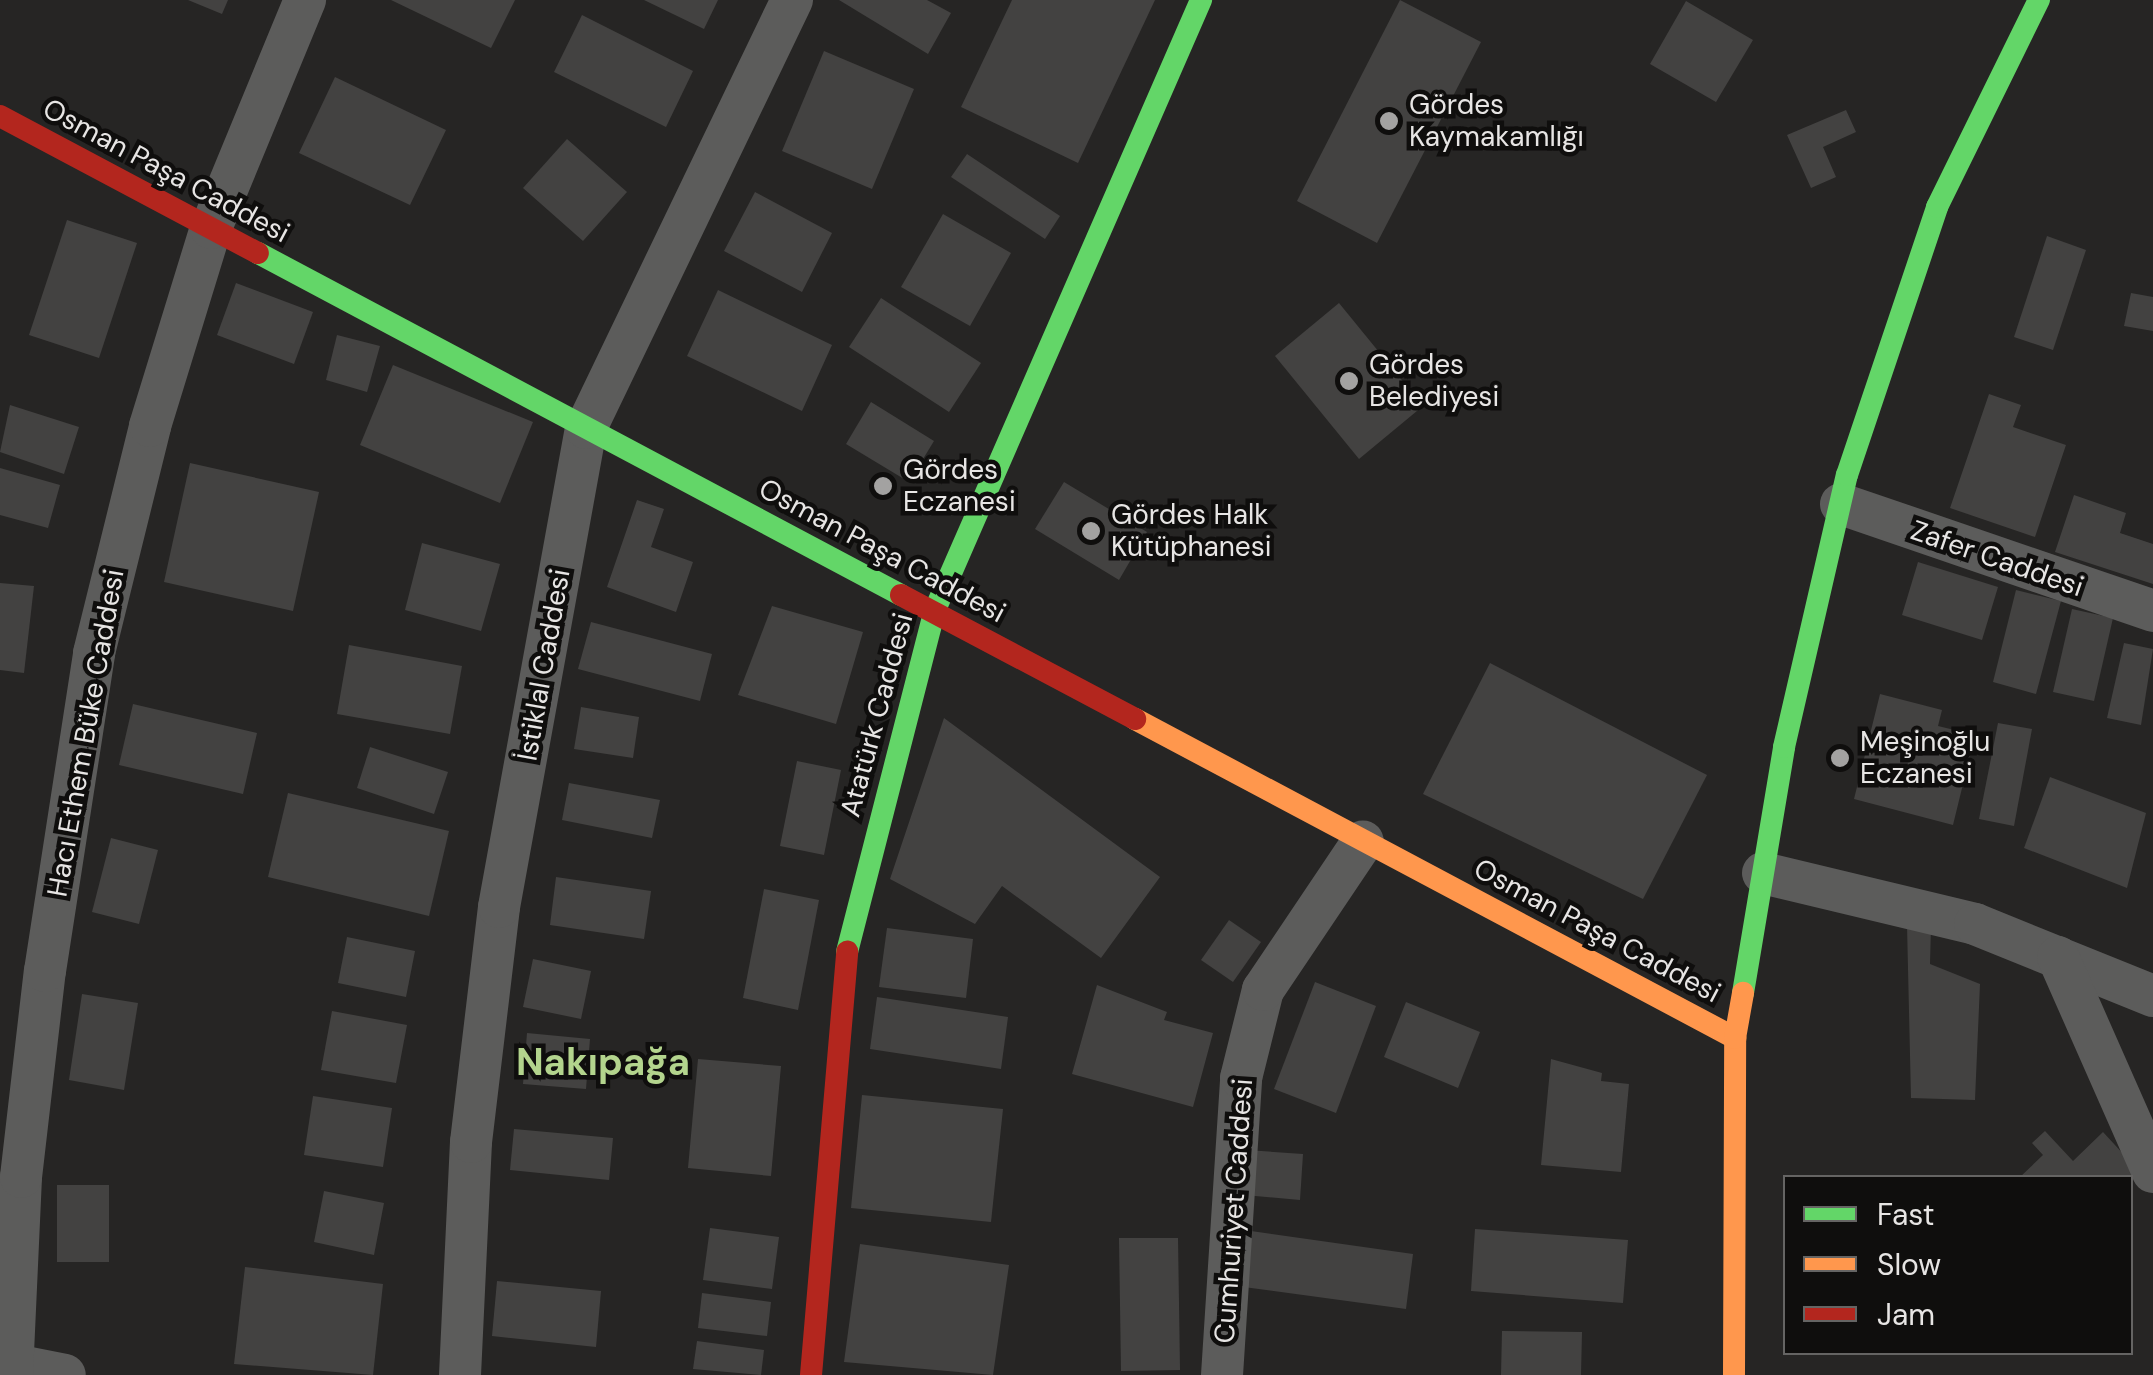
<!DOCTYPE html>
<html>
<head>
<meta charset="utf-8">
<style>
  body { margin:0 }
  #map { position:relative; width:2153px; height:1375px; overflow:hidden; background:#262524; font-family:"DM Sans",sans-serif }
  div>[style] { position:absolute }
  [style*='--x'] { left:calc(var(--x)*1px); top:calc(var(--y)*1px); width:calc(var(--w)*1px); rotate:calc(var(--a)*1deg) }
  .building>* { inset:0; background:#434241 }
  .street>* { height:42px; margin:-21px; padding:0 21px; transform-origin:21px; border-radius:21px; background:#5c5c5b }
  .fast>* { height:22px; margin:-11px; padding:0 11px; transform-origin:11px; border-radius:11px; background:#63d668 }
  .slow>* { height:22px; margin:-11px; padding:0 11px; transform-origin:11px; border-radius:11px; background:#ff974d }
  .jam>* { height:22px; margin:-11px; padding:0 11px; transform-origin:11px; border-radius:11px; background:#b3261e }
  .dots>* { width:28px; height:28px; translate:-50% -50%; box-sizing:border-box; border:5px solid #0f0e0d; border-radius:50% }
  span { translate:-50% -50%; white-space:nowrap; text-align:center; line-height:1.15; -webkit-text-stroke:9px #0f0e0d; paint-order:stroke }
  .poi-label { font-size:28px; color:#e7e5e4 }
  .left { translate:0 -50%; text-align:left }
  .street-label { font-size:28px; color:#e7e5e4 }
  .district-label { font-size:38px; color:#b3d48d; font-weight:700 }
  .legend { position:absolute; left:1783px; top:1175px; width:350px; height:180px; box-sizing:border-box; background:#0f0e0d; border:2px solid #656463; margin:0; padding:12px 18px; list-style:none; font-size:30px; color:#e7e5e4 }
  .legend li { display:flex; align-items:center; gap:20px; height:50px }
  .legend b { width:50px; border:2px solid #656463 }
</style>
</head>
<body>
<div id="map">
  <div class="building">
    <div style="clip-path:polygon(188px 0,228px 0,222px 14px)"></div>
    <div style="clip-path:polygon(391px 0,515px 0,491px 48px)"></div>
    <div style="clip-path:polygon(644px 0,718px 0,704px 29px)"></div>
    <div style="clip-path:polygon(839px 0,927px 0,951px 13px,928px 54px)"></div>
    <div style="clip-path:polygon(1012px 0,1155px 0,1078px 163px,961px 107px)"></div>
    <div style="clip-path:polygon(1400px 0,1481px 42px,1377px 243px,1297px 201px)"></div>
    <div style="clip-path:polygon(1686px 1px,1753px 40px,1716px 102px,1650px 64px)"></div>
    <div style="clip-path:polygon(582px 15px,693px 71px,666px 127px,554px 72px)"></div>
    <div style="clip-path:polygon(824px 51px,914px 89px,872px 189px,782px 151px)"></div>
    <div style="clip-path:polygon(335px 77px,446px 130px,410px 205px,299px 153px)"></div>
    <div style="clip-path:polygon(1846px 110px,1856px 132px,1823px 147px,1836px 177px,1811px 188px,1787px 135px)"></div>
    <div style="clip-path:polygon(567px 139px,627px 192px,583px 241px,523px 188px)"></div>
    <div style="clip-path:polygon(967px 154px,1060px 216px,1045px 239px,951px 177px)"></div>
    <div style="clip-path:polygon(755px 192px,832px 233px,802px 292px,724px 251px)"></div>
    <div style="clip-path:polygon(943px 214px,1011px 253px,970px 326px,901px 287px)"></div>
    <div style="clip-path:polygon(67px 220px,137px 243px,99px 358px,29px 335px)"></div>
    <div style="clip-path:polygon(2047px 236px,2086px 250px,2053px 350px,2014px 337px)"></div>
    <div style="clip-path:polygon(236px 283px,313px 312px,294px 364px,217px 335px)"></div>
    <div style="clip-path:polygon(718px 290px,832px 345px,802px 411px,687px 356px)"></div>
    <div style="clip-path:polygon(2131px 293px,2153px 297px,2153px 331px,2124px 326px)"></div>
    <div style="clip-path:polygon(881px 298px,981px 363px,949px 412px,849px 347px)"></div>
    <div style="clip-path:polygon(1339px 303px,1423px 406px,1359px 459px,1275px 356px)"></div>
    <div style="clip-path:polygon(337px 335px,380px 346px,367px 392px,326px 380px)"></div>
    <div style="clip-path:polygon(393px 365px,533px 422px,500px 503px,360px 445px)"></div>
    <div style="clip-path:polygon(1989px 394px,2021px 405px,2013px 427px,2066px 445px,2035px 537px,1950px 508px)"></div>
    <div style="clip-path:polygon(871px 402px,934px 441px,909px 482px,846px 444px)"></div>
    <div style="clip-path:polygon(10px 405px,79px 427px,64px 474px,0 452px)"></div>
    <div style="clip-path:polygon(190px 463px,319px 492px,293px 611px,164px 582px)"></div>
    <div style="clip-path:polygon(0 468px,60px 485px,48px 528px,0 515px)"></div>
    <div style="clip-path:polygon(1064px 482px,1147px 532px,1119px 580px,1035px 529px)"></div>
    <div style="clip-path:polygon(2074px 495px,2126px 513px,2120px 533px,2153px 544px,2153px 584px,2055px 552px)"></div>
    <div style="clip-path:polygon(637px 500px,664px 509px,651px 547px,693px 562px,676px 612px,607px 587px)"></div>
    <div style="clip-path:polygon(422px 543px,500px 564px,481px 631px,405px 610px)"></div>
    <div style="clip-path:polygon(1918px 562px,1998px 587px,1982px 640px,1902px 615px)"></div>
    <div style="clip-path:polygon(0 583px,34px 586px,24px 673px,0 670px)"></div>
    <div style="clip-path:polygon(2016px 590px,2061px 601px,2036px 694px,1993px 682px)"></div>
    <div style="clip-path:polygon(772px 606px,863px 632px,836px 724px,738px 695px)"></div>
    <div style="clip-path:polygon(2072px 609px,2113px 618px,2094px 701px,2053px 692px)"></div>
    <div style="clip-path:polygon(591px 622px,712px 654px,700px 701px,578px 669px)"></div>
    <div style="clip-path:polygon(2124px 643px,2153px 649px,2141px 725px,2107px 718px)"></div>
    <div style="clip-path:polygon(349px 645px,462px 666px,450px 734px,337px 714px)"></div>
    <div style="clip-path:polygon(1490px 663px,1707px 775px,1643px 899px,1423px 794px)"></div>
    <div style="clip-path:polygon(1880px 694px,1942px 710px,1938px 726px,1975px 735px,1953px 825px,1854px 799px)"></div>
    <div style="clip-path:polygon(133px 704px,257px 733px,243px 794px,119px 765px)"></div>
    <div style="clip-path:polygon(581px 707px,639px 717px,633px 758px,574px 749px)"></div>
    <div style="clip-path:polygon(944px 718px,1160px 877px,1101px 958px,1002px 886px,975px 924px,890px 879px)"></div>
    <div style="clip-path:polygon(1998px 723px,2032px 729px,2014px 826px,1979px 819px)"></div>
    <div style="clip-path:polygon(370px 747px,448px 772px,434px 814px,357px 788px)"></div>
    <div style="clip-path:polygon(797px 761px,841px 770px,824px 855px,780px 846px)"></div>
    <div style="clip-path:polygon(2050px 777px,2146px 813px,2127px 888px,2024px 848px)"></div>
    <div style="clip-path:polygon(569px 783px,660px 800px,652px 838px,562px 820px)"></div>
    <div style="clip-path:polygon(288px 793px,449px 831px,429px 916px,268px 877px)"></div>
    <div style="clip-path:polygon(111px 838px,158px 850px,139px 924px,92px 912px)"></div>
    <div style="clip-path:polygon(556px 877px,651px 891px,644px 939px,550px 925px)"></div>
    <div style="clip-path:polygon(764px 889px,819px 900px,798px 1010px,743px 998px)"></div>
    <div style="clip-path:polygon(1229px 920px,1261px 942px,1233px 982px,1201px 960px)"></div>
    <div style="clip-path:polygon(1907px 925px,1931px 926px,1930px 964px,1980px 984px,1975px 1100px,1911px 1098px)"></div>
    <div style="clip-path:polygon(887px 928px,973px 939px,966px 998px,879px 987px)"></div>
    <div style="clip-path:polygon(347px 937px,415px 951px,406px 997px,338px 983px)"></div>
    <div style="clip-path:polygon(533px 959px,591px 971px,581px 1019px,523px 1007px)"></div>
    <div style="clip-path:polygon(1315px 982px,1376px 1006px,1336px 1113px,1274px 1089px)"></div>
    <div style="clip-path:polygon(1097px 985px,1167px 1012px,1164px 1020px,1213px 1033px,1193px 1107px,1072px 1074px)"></div>
    <div style="clip-path:polygon(82px 994px,138px 1003px,124px 1090px,69px 1080px)"></div>
    <div style="clip-path:polygon(877px 997px,1008px 1017px,1001px 1069px,870px 1049px)"></div>
    <div style="clip-path:polygon(1406px 1002px,1480px 1032px,1458px 1088px,1384px 1057px)"></div>
    <div style="clip-path:polygon(332px 1011px,407px 1025px,396px 1083px,321px 1070px)"></div>
    <div style="clip-path:polygon(527px 1033px,590px 1039px,586px 1089px,523px 1084px)"></div>
    <div style="clip-path:polygon(698px 1059px,781px 1066px,771px 1176px,688px 1168px)"></div>
    <div style="clip-path:polygon(1551px 1059px,1602px 1073px,1601px 1081px,1629px 1084px,1621px 1172px,1541px 1165px)"></div>
    <div style="clip-path:polygon(862px 1095px,1003px 1109px,991px 1222px,851px 1208px)"></div>
    <div style="clip-path:polygon(313px 1096px,392px 1108px,383px 1167px,304px 1155px)"></div>
    <div style="clip-path:polygon(514px 1129px,613px 1138px,609px 1180px,510px 1170px)"></div>
    <div style="clip-path:polygon(2045px 1131px,2073px 1161px,2103px 1132px,2138px 1170px,2131px 1178px,2019px 1178px,2043px 1155px,2032px 1143px)"></div>
    <div style="clip-path:polygon(1247px 1150px,1303px 1154px,1300px 1200px,1244px 1195px)"></div>
    <div style="clip-path:polygon(57px 1185px,109px 1185px,109px 1262px,57px 1262px)"></div>
    <div style="clip-path:polygon(324px 1191px,384px 1203px,374px 1255px,314px 1242px)"></div>
    <div style="clip-path:polygon(710px 1228px,779px 1237px,772px 1289px,703px 1280px)"></div>
    <div style="clip-path:polygon(1475px 1229px,1628px 1240px,1623px 1303px,1471px 1291px)"></div>
    <div style="clip-path:polygon(1244px 1230px,1413px 1254px,1406px 1309px,1236px 1286px)"></div>
    <div style="clip-path:polygon(1119px 1238px,1178px 1238px,1180px 1370px,1121px 1371px)"></div>
    <div style="clip-path:polygon(860px 1244px,1009px 1265px,993px 1375px,844px 1362px)"></div>
    <div style="clip-path:polygon(245px 1267px,383px 1284px,373px 1375px,234px 1364px)"></div>
    <div style="clip-path:polygon(497px 1281px,601px 1291px,596px 1347px,492px 1336px)"></div>
    <div style="clip-path:polygon(702px 1293px,771px 1302px,767px 1336px,698px 1328px)"></div>
    <div style="clip-path:polygon(1502px 1331px,1582px 1332px,1581px 1375px,1501px 1375px)"></div>
    <div style="clip-path:polygon(697px 1341px,764px 1350px,761px 1375px,693px 1369px)"></div>
  </div>
  <div class="street">
    <div style="--x:1841;--y:504;--w:330;--a:18.9"></div>
    <div style="--x:1763;--y:873;--w:218;--a:13.5"></div>
    <div style="--x:1975;--y:924;--w:192;--a:22"></div>
    <div style="--x:2058;--y:957;--w:235;--a:66.2"></div>
    <div style="--x:0;--y:1362;--w:66;--a:11.3"></div>
    <div style="--x:12;--y:1375;--w:198;--a:-87.4"></div>
    <div style="--x:21;--y:1177;--w:207;--a:-83.4"></div>
    <div style="--x:45;--y:971;--w:322;--a:-81.2"></div>
    <div style="--x:94;--y:653;--w:234;--a:-76.1"></div>
    <div style="--x:150;--y:426;--w:207;--a:-72.9"></div>
    <div style="--x:211;--y:228;--w:247;--a:-67.6"></div>
    <div style="--x:460;--y:1375;--w:233;--a:-87.3"></div>
    <div style="--x:471;--y:1142;--w:237;--a:-83.2"></div>
    <div style="--x:499;--y:907;--w:487;--a:-79.7"></div>
    <div style="--x:586;--y:428;--w:475;--a:-64.3"></div>
    <div style="--x:1222;--y:1375;--w:298;--a:-86.3"></div>
    <div style="--x:1241;--y:1078;--w:91;--a:-76"></div>
    <div style="--x:1263;--y:990;--w:179;--a:-56.1"></div>
  </div>
  <div class="fast">
    <div style="--x:258;--y:253;--w:728;--a:28.01"></div>
    <div style="--x:847;--y:952;--w:351;--a:-75.6"></div>
    <div style="--x:934;--y:612;--w:668;--a:-66.43"></div>
    <div style="--x:1743;--y:993;--w:249;--a:-80.5"></div>
    <div style="--x:1784;--y:747;--w:279;--a:-77"></div>
    <div style="--x:1847;--y:475;--w:283;--a:-71.4"></div>
    <div style="--x:1937;--y:207;--w:231;--a:-63.8"></div>
  </div>
  <div class="slow">
    <div style="--x:1135;--y:719;--w:680;--a:28"></div>
    <div style="--x:1734;--y:1375;--w:337;--a:-89.8"></div>
    <div style="--x:1735;--y:1038;--w:46;--a:-79.9"></div>
  </div>
  <div class="jam">
    <div style="--x:0;--y:116;--w:292;--a:28"></div>
    <div style="--x:901;--y:595;--w:265;--a:27.9"></div>
    <div style="--x:811;--y:1375;--w:425;--a:-85.1"></div>
  </div>
  <div class="dots">
    <div style="left:1389px;top:121px;background:#a3a2a1"></div>
    <div style="left:1349px;top:381px;background:#a3a2a1"></div>
    <div style="left:883px;top:486px;background:#a3a2a1"></div>
    <div style="left:1091px;top:531px;background:#a3a2a1"></div>
    <div style="left:1840px;top:758px;background:#a3a2a1"></div>
  </div>
  <div class="poi-label">
    <span class="left" style="left:1409px;top:121px">Gördes<br>Kaymakamlığı</span>
    <span class="left" style="left:1369px;top:381px">Gördes<br>Belediyesi</span>
    <span class="left" style="left:903px;top:486px">Gördes<br>Eczanesi</span>
    <span class="left" style="left:1111px;top:531px">Gördes Halk<br>Kütüphanesi</span>
    <span class="left" style="left:1860px;top:758px">Meşinoğlu<br>Eczanesi</span>
  </div>
  <div class="street-label">
    <span style="left:166px;top:171px;rotate:28deg">Osman Paşa Caddesi</span>
    <span style="left:882px;top:551px;rotate:28deg">Osman Paşa Caddesi</span>
    <span style="left:1997px;top:559px;rotate:19deg">Zafer Caddesi</span>
    <span style="left:544px;top:665px;rotate:-80deg">İstiklal Caddesi</span>
    <span style="left:877px;top:715px;rotate:-75deg">Atatürk Caddesi</span>
    <span style="left:86px;top:733px;rotate:-80deg">Hacı Ethem Büke Caddesi</span>
    <span style="left:1597px;top:931px;rotate:28deg">Osman Paşa Caddesi</span>
    <span style="left:1234px;top:1211px;rotate:-86deg">Cumhuriyet Caddesi</span>
  </div>
  <div class="district-label">
    <span style="left:603px;top:1063px">Nakıpağa</span>
  </div>
  <ul class="legend">
  <li><b style="height:12px;background:#63d668"></b>Fast</li>
  <li><b style="height:12px;background:#ff974d"></b>Slow</li>
  <li><b style="height:12px;background:#b3261e"></b>Jam</li>
  </ul>
</div>
</body>
</html>
